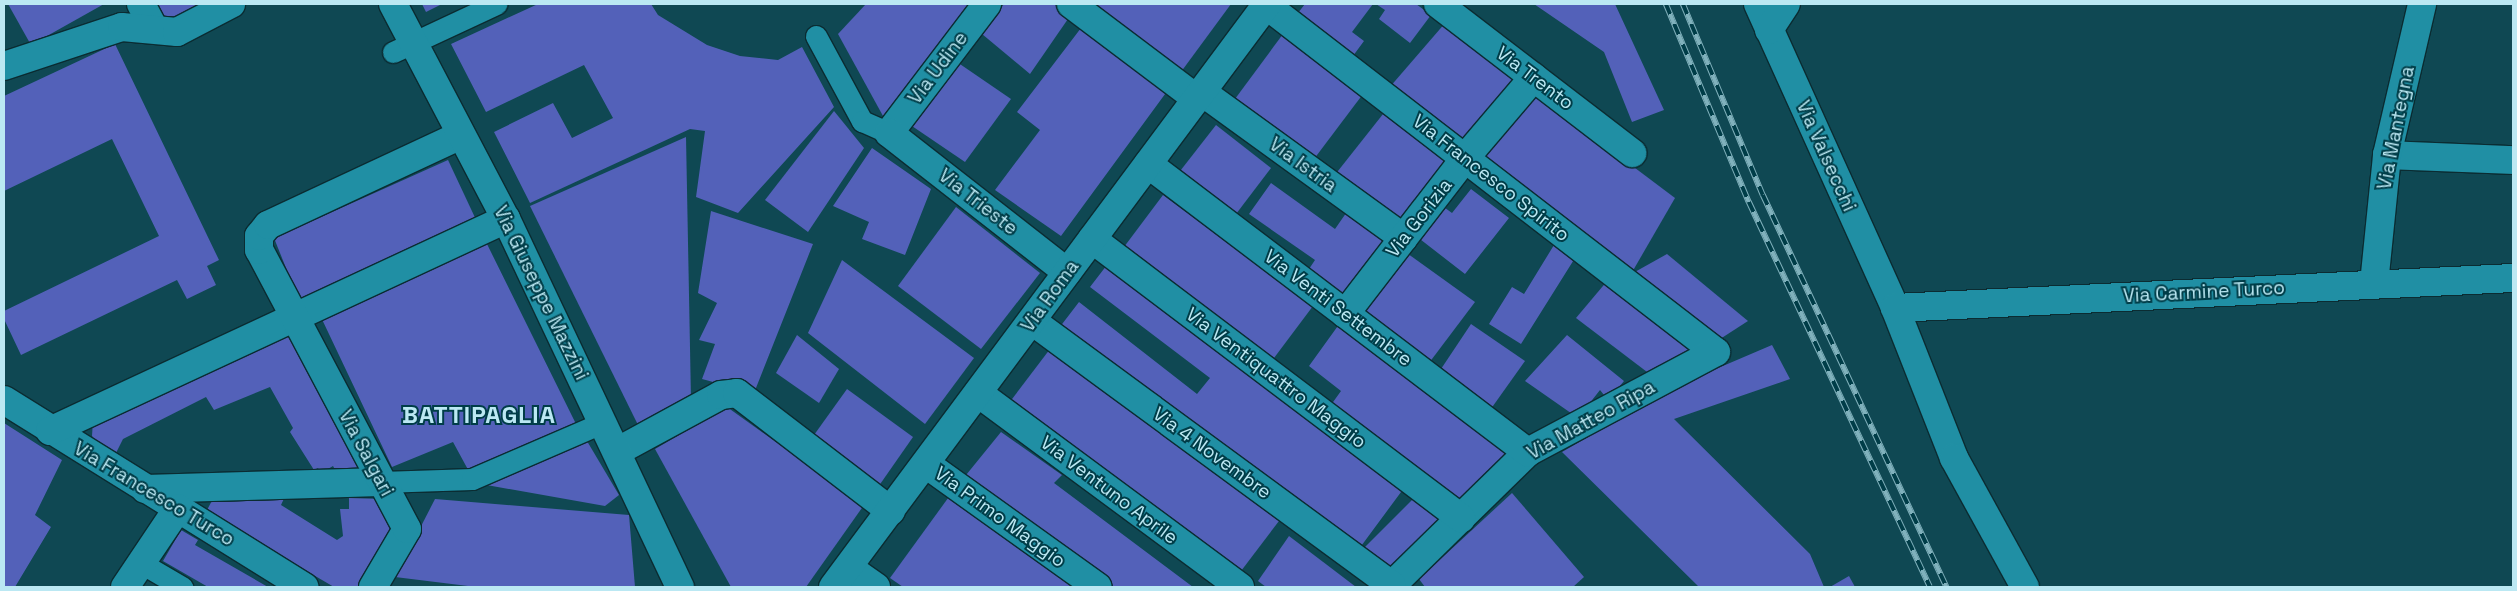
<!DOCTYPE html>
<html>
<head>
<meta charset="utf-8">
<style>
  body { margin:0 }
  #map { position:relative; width:2517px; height:591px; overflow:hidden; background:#0f4853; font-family:"Space Grotesk",sans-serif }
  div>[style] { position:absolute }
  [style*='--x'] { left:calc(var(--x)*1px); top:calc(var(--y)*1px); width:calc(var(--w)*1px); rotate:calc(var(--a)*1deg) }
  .building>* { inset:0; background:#5361b9 }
  .roads { filter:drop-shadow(1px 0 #0b2c32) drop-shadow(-1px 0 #0b2c32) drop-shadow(0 1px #0b2c32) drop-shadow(0 -1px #0b2c32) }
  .pedestrian>* { height:21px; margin:-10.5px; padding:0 10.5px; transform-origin:10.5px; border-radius:10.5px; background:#208fa4 }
  .minor>* { height:28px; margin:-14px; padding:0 14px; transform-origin:14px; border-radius:14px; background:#208fa4 }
  .secondary>* { height:28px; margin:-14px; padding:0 14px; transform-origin:14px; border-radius:14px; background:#208fa4 }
  .rail>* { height:5.5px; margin-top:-2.75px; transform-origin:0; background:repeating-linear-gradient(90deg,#003d48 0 11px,#80b1bc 0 22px); box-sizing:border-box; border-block:1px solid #80b1bc }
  span { translate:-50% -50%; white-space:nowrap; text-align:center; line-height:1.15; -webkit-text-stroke:4px #003d48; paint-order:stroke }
  .street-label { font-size:19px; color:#bbe8f3 }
  .district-label { font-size:24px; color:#bbe8f3; font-weight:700; letter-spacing:1px }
  .frame { position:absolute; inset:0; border:5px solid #bbe8f3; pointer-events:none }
</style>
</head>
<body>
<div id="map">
  <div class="building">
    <div style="clip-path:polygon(8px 4px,104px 4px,31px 45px)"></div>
    <div style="clip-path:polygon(158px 4px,215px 4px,170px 27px)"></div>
    <div style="clip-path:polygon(422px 4px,442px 4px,426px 12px)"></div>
    <div style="clip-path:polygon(538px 4px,651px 4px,658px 15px,707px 45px,740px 56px,778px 60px,802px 47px,834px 107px,738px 213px,696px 197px,705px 131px,690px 129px,530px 203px,494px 132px,553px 103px,572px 138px,613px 118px,584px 65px,486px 112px,451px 44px)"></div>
    <div style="clip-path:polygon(866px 4px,978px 4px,883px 116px,838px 34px)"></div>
    <div style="clip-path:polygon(1004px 4px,1054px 4px,1070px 16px,1030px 74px,982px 34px)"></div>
    <div style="clip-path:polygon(1084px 4px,1231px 4px,1178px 76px)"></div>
    <div style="clip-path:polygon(1305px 4px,1373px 4px,1352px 32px,1364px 41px,1350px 60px,1294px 18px)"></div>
    <div style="clip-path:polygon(1376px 4px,1416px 4px,1431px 15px,1410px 43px,1379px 19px,1385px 10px)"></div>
    <div style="clip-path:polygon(1534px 4px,1615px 4px,1664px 110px,1632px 122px,1604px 52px)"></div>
    <div style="clip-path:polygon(1446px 22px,1518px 80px,1465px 147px,1389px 88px)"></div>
    <div style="clip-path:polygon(1081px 28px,1168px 90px,1061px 236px,995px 190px,1040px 130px,1017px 112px)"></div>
    <div style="clip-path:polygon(1283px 34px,1363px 94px,1311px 163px,1232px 103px)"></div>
    <div style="clip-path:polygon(115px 44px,219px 260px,207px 266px,216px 285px,187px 299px,177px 280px,21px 355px,4px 319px,4px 311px,159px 236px,112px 139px,4px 191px,4px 96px)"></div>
    <div style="clip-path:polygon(954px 60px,1011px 99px,965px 162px,909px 124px)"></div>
    <div style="clip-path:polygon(1530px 89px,1675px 198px,1631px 274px,1474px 156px)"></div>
    <div style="clip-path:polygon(1387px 109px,1452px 161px,1399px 228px,1334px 176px)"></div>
    <div style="clip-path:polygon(834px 111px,864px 148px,808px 232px,765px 200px)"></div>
    <div style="clip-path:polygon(1216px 125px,1271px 168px,1233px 218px,1177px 175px)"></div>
    <div style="clip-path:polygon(686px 137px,691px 400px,639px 427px,530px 206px)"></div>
    <div style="clip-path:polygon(872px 148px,931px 189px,905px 255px,862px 239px,869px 222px,833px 206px)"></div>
    <div style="clip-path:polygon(448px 160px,478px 224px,302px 308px,274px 238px)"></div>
    <div style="clip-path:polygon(1271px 183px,1335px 229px,1351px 206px,1392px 236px,1347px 300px,1307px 272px,1315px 260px,1249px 214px)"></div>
    <div style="clip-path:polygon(1471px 189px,1509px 218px,1465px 274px,1416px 236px,1441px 205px,1452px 213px)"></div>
    <div style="clip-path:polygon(1163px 195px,1313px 306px,1271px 362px,1121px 251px)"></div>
    <div style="clip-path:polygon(956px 207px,1040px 273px,981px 349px,898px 286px)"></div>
    <div style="clip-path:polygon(711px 211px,813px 244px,754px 393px,702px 379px,715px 344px,699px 340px,717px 303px,698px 293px)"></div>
    <div style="clip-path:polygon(487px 244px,577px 426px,472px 477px,453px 442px,392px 467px,319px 313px)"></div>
    <div style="clip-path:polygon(1554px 245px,1575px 258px,1521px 344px,1489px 324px,1512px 287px,1524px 294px)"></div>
    <div style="clip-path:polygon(1404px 251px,1475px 302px,1429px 363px,1359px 310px)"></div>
    <div style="clip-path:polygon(1667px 254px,1748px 321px,1717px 341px,1633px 273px)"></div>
    <div style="clip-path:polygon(842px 260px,974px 358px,925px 424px,808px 333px)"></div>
    <div style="clip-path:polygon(1110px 261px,1404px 488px,1356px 553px,1056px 332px,1079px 302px,1197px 394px,1210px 378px,1090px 287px)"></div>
    <div style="clip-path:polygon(1608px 280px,1696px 351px,1651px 375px,1576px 318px)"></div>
    <div style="clip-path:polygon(1340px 323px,1515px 453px,1459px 509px,1328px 409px,1341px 391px,1309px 366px)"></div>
    <div style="clip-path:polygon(1471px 324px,1525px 361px,1488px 413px,1437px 375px)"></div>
    <div style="clip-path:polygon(287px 330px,363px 477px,340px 479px,333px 466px,321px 473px,318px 468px,314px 470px,290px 432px,293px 428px,270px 387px,214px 410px,206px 397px,123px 439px,115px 455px,99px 445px,92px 436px,93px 420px)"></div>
    <div style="clip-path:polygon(797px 335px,839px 369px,819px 403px,776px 373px)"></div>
    <div style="clip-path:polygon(1567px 335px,1624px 381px,1608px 400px,1600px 390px,1578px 418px,1525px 381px)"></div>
    <div style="clip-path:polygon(1772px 345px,1790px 379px,1674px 419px,1810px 554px,1824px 587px,1699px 587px,1562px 452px,1676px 386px)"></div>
    <div style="clip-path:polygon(1050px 349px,1279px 521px,1238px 575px,1009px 403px)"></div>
    <div style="clip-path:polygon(847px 389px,913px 437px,876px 490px,809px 442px)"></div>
    <div style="clip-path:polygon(727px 407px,864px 505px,806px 587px,731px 587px,655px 449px)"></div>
    <div style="clip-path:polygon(4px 423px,62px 460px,35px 515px,51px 527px,15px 587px,4px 587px)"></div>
    <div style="clip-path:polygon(1001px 432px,1062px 475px,1054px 483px,1193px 587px,1109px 587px,962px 480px)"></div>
    <div style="clip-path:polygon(584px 436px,619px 495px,605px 506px,481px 484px)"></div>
    <div style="clip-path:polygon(288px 490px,281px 505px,337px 540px,343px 536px,340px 509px,349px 509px,349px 498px,383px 499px,398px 530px,367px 587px,334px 587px,206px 512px,216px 493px)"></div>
    <div style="clip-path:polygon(1512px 493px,1584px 577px,1573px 587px,1425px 587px,1419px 579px)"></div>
    <div style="clip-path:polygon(951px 494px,1075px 587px,903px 587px,890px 578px)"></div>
    <div style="clip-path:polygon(1418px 494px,1446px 520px,1391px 576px,1358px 554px)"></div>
    <div style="clip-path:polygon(435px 499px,629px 515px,635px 587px,476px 587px,395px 577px)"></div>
    <div style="clip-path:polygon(181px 530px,198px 540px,195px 545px,268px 587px,208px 587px,163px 561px)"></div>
    <div style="clip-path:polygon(1289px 536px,1356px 587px,1266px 587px,1258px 581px)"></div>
    <div style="clip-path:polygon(1849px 576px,1855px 587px,1830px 587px)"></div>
  </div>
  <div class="roads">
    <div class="pedestrian">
      <div style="--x:816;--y:36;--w:97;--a:61.6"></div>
      <div style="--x:862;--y:121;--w:30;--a:24"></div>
      <div style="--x:393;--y:52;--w:114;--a:-25"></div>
      <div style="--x:381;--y:482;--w:91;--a:-1.9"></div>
      <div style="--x:472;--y:479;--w:144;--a:-23.4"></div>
      <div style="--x:141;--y:563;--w:48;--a:30.3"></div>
    </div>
    <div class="minor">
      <div style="--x:141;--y:4;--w:26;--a:62"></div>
      <div style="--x:987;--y:4;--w:162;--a:127.2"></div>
      <div style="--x:889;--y:133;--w:226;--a:38"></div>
      <div style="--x:1071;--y:4;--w:158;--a:37"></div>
      <div style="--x:1438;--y:4;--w:245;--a:37.5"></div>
      <div style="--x:1758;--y:4;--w:333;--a:65.7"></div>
      <div style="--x:1895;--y:308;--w:161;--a:68.5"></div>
      <div style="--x:1954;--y:458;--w:147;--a:61.2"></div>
      <div style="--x:1266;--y:5;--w:568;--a:37.64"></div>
      <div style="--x:1716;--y:352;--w:213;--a:152"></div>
      <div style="--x:1528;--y:452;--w:193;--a:135.6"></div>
      <div style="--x:1769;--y:30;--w:31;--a:-57"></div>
      <div style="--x:4;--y:66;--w:124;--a:-18.3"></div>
      <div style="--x:122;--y:27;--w:55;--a:5.2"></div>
      <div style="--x:177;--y:32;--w:61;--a:-27.4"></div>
      <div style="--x:1202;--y:92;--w:249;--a:35.9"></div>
      <div style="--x:2387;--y:155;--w:126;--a:2.3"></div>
      <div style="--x:1148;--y:164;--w:477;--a:37.2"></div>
      <div style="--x:1092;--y:239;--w:463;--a:37.1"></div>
      <div style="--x:2374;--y:284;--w:130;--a:-84.2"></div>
      <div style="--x:2387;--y:155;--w:155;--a:-76.9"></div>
      <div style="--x:1895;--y:308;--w:619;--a:-2.78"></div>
      <div style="--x:1345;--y:314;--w:197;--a:-52.4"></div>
      <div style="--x:1465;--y:158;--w:106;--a:-49.6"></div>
      <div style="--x:1032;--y:321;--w:446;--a:36.3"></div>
      <div style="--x:978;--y:393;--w:326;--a:36.5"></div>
      <div style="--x:4;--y:400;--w:354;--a:31.9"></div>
      <div style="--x:50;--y:431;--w:503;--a:-24.93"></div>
      <div style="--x:618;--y:451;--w:117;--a:-28.5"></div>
      <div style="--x:721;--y:395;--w:16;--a:-7"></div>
      <div style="--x:737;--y:393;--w:194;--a:37.5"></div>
      <div style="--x:926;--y:464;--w:211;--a:35.6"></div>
      <div style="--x:145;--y:489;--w:236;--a:-1.7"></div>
      <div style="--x:849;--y:568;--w:33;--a:35"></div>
      <div style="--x:125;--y:587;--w:95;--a:-56.1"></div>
      <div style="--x:373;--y:587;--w:67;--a:-59.6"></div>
      <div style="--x:407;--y:529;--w:316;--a:-117.9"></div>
      <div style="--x:259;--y:250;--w:14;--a:-90"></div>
      <div style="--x:259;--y:236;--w:14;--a:-51"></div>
      <div style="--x:268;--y:225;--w:213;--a:-25"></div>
    </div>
    <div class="secondary">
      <div style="--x:393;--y:4;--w:243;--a:62.3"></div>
      <div style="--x:506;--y:219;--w:407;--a:64.7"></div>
      <div style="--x:833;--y:587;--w:727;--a:-53.34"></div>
    </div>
  </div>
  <div class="rail">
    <div style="--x:1666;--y:4;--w:215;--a:67.3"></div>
    <div style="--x:1749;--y:202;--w:425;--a:64.8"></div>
    <div style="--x:1683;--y:4;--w:207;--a:67.3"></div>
    <div style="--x:1763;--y:195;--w:433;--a:64.9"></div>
  </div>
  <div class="street-label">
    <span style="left:938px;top:68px;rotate:-53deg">Via Udine</span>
    <span style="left:1535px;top:78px;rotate:37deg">Via Trento</span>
    <span style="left:2396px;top:128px;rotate:-79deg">Via Mantegna</span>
    <span style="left:1826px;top:156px;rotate:66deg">Via Valsecchi</span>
    <span style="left:1303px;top:165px;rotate:36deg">Via Istria</span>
    <span style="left:1491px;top:178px;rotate:38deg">Via Francesco Spirito</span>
    <span style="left:978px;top:202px;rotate:38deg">Via Trieste</span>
    <span style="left:1419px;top:218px;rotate:-52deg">Via Gorizia</span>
    <span style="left:2204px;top:292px;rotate:-3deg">Via Carmine Turco</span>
    <span style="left:541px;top:293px;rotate:64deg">Via Giuseppe Mazzini</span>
    <span style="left:1050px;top:296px;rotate:-54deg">Via Roma</span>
    <span style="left:1338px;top:308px;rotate:37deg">Via Venti Settembre</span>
    <span style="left:1276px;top:378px;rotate:37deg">Via Ventiquattro Maggio</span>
    <span style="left:1591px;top:420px;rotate:-29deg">Via Matteo Ripa</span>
    <span style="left:366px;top:453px;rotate:62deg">Via Salgari</span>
    <span style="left:1212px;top:453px;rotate:36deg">Via 4 Novembre</span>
    <span style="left:1109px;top:490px;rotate:37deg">Via Ventuno Aprile</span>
    <span style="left:154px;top:494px;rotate:31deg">Via Francesco Turco</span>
    <span style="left:1000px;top:517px;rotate:36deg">Via Primo Maggio</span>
  </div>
  <div class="district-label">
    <span style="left:479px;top:415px">BATTIPAGLIA</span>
  </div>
  <div class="frame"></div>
</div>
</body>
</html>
